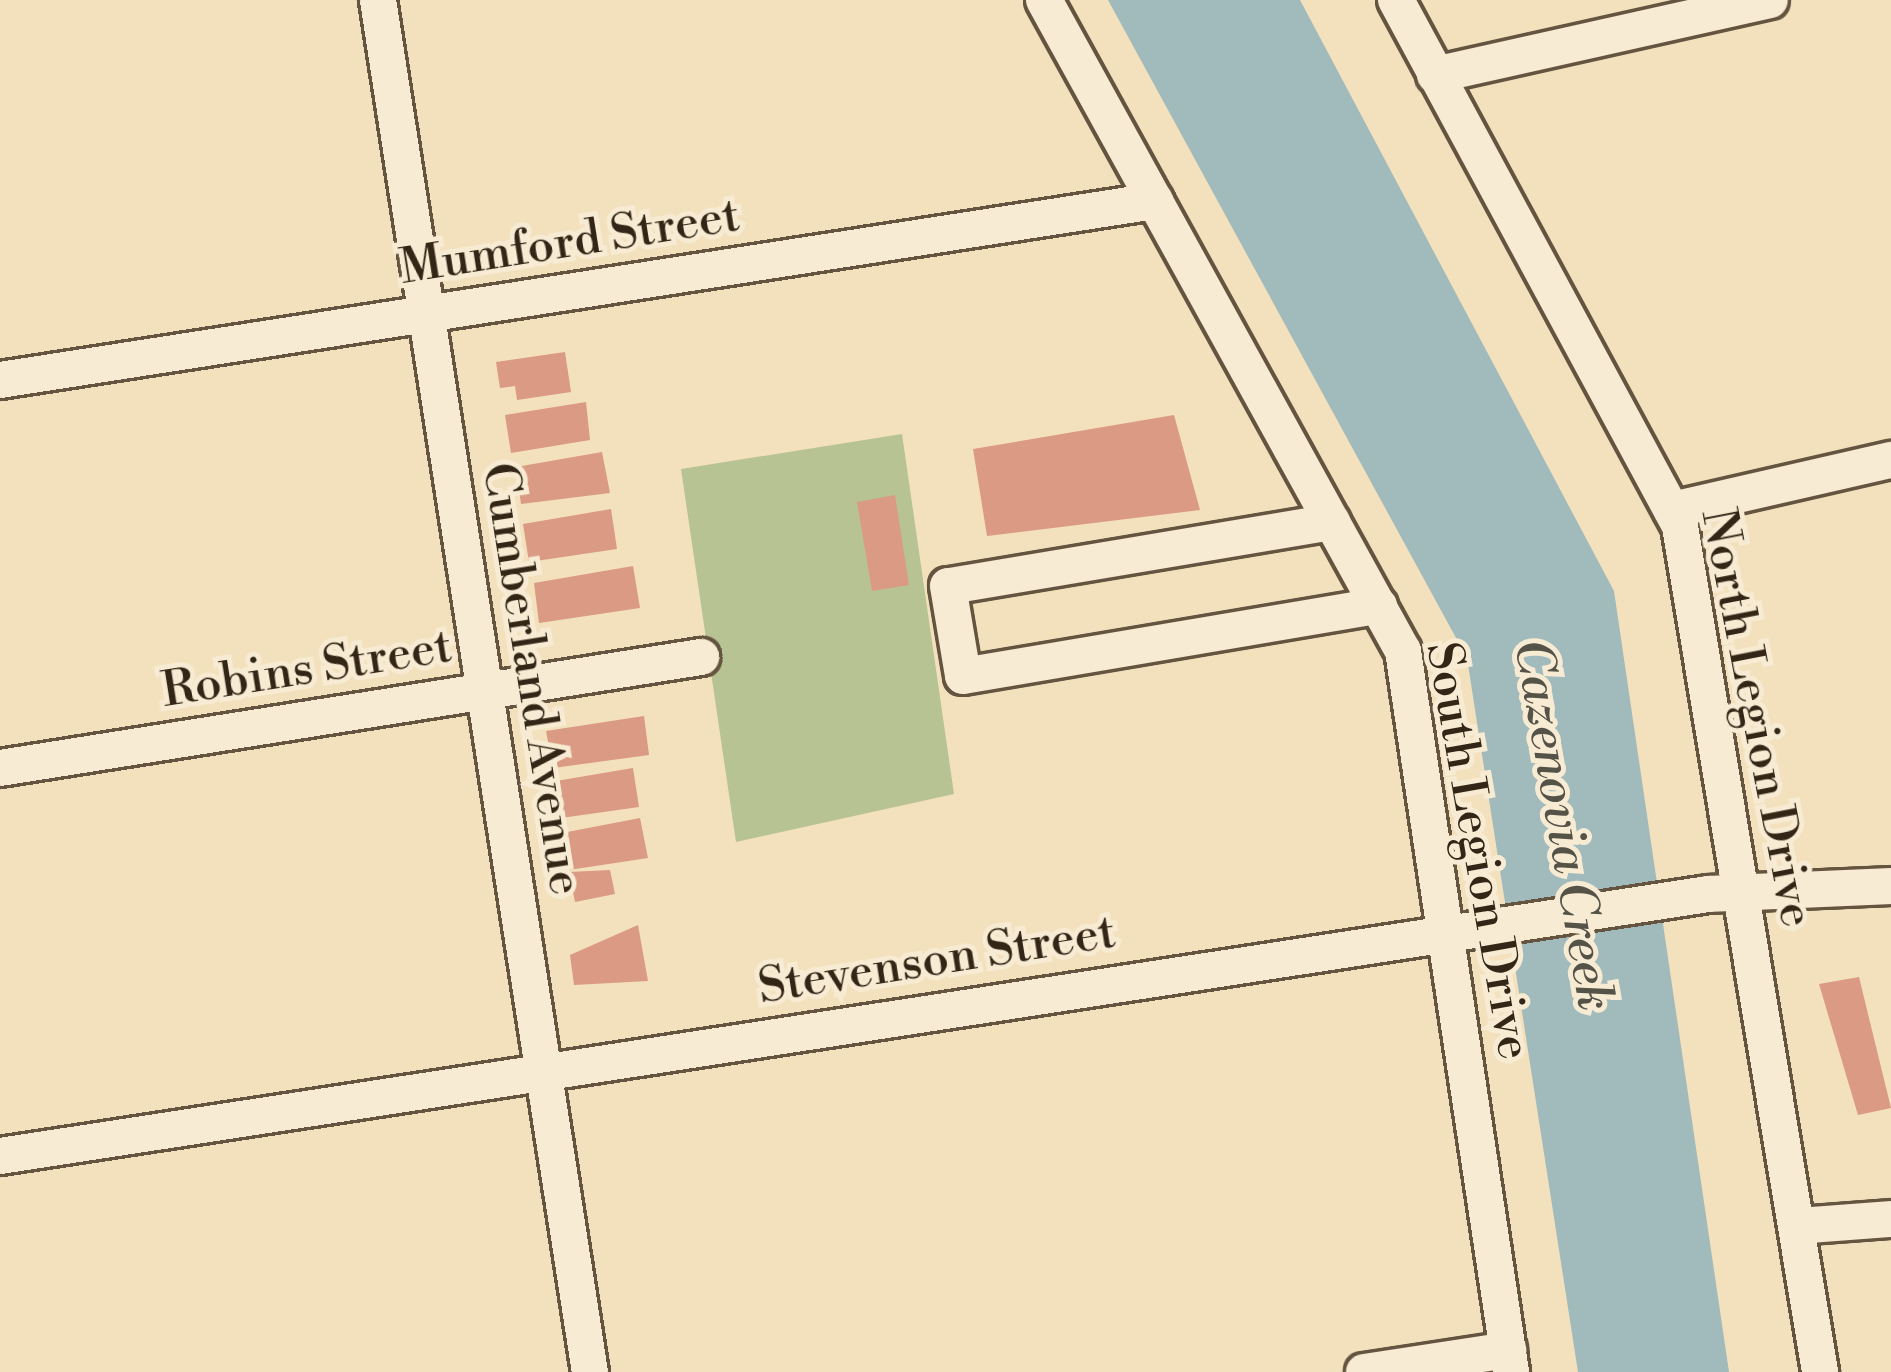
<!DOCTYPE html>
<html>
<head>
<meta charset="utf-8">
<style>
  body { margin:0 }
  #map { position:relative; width:1891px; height:1372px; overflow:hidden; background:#f3e0bc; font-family:"Libre Bodoni",serif }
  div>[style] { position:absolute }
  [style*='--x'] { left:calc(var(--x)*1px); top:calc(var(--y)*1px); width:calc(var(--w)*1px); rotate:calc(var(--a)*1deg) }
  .green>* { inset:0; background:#b8c393 }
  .water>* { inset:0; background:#a1babb }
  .building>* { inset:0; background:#da9a83 }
  .roads { filter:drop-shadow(3px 0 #645440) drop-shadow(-3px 0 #645440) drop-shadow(0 3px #645440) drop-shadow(0 -3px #645440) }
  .minor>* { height:36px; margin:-18px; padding:0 18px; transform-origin:18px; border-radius:18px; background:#f7ebd3 }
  span { translate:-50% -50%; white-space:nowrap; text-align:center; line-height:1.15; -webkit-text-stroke:10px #f7ebd3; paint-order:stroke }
  .street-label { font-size:48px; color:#342616 }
  .water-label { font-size:51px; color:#555248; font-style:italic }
</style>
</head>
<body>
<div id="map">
  <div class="green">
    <div style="clip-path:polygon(902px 434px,954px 794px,736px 842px,681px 469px)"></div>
  </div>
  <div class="water">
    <div style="clip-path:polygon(1108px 0,1300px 0,1614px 591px,1729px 1372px,1578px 1372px,1467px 658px)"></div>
  </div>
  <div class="building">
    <div style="clip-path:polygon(565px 352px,571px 392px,517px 400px,515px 386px,500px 388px,496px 362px)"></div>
    <div style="clip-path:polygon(586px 402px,590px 440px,511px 453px,505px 415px)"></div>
    <div style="clip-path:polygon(1174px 415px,1200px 510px,987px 536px,973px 449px)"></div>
    <div style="clip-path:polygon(602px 452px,610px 493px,521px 504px,516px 467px)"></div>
    <div style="clip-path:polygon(895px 495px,909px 585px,872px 591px,857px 502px)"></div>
    <div style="clip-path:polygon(611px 509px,617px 549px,529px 562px,523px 524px)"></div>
    <div style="clip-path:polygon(633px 566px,640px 608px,539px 623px,534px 583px)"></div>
    <div style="clip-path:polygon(644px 716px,649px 755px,553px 768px,546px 731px)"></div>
    <div style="clip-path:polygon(633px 768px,639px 807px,561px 818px,556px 781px)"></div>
    <div style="clip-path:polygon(640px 818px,648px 858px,569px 870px,562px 833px)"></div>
    <div style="clip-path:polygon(610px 870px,615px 894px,575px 902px,569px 872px)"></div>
    <div style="clip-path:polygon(638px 925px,648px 981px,574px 985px,570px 955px)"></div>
    <div style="clip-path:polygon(1859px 977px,1891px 1108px,1858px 1115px,1819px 984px)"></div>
  </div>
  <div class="roads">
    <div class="minor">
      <div style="--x:378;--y:0;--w:1388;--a:81.22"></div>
      <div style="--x:1044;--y:0;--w:743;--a:61.13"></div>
      <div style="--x:1403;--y:651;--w:729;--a:81.48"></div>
      <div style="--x:1396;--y:0;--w:598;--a:61.63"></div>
      <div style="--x:1680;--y:526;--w:858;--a:80.6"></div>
      <div style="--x:1435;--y:75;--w:343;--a:-12.6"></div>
      <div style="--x:0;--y:380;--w:1169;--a:-8.81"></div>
      <div style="--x:1672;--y:510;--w:225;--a:-12.9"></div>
      <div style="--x:1332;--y:522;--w:389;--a:170.5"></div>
      <div style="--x:948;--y:586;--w:91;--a:80.5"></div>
      <div style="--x:963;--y:676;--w:422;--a:-9.6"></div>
      <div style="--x:0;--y:768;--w:710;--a:-9"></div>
      <div style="--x:0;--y:1156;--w:1728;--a:-8.72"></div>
      <div style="--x:1708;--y:894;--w:183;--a:-2.5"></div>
      <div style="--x:1797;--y:1226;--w:94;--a:-4.3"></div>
      <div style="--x:1364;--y:1372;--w:146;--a:-8.7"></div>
    </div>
  </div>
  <div class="street-label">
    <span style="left:570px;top:243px;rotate:-9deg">Mumford Street</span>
    <span style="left:307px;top:670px;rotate:-9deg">Robins Street</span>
    <span style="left:531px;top:679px;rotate:81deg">Cumberland Avenue</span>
    <span style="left:1756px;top:718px;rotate:79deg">North Legion Drive</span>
    <span style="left:1477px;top:851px;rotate:80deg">South Legion Drive</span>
    <span style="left:937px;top:961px;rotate:-9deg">Stevenson Street</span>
  </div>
  <div class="water-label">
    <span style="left:1562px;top:825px;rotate:80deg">Cazenovia Creek</span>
  </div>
</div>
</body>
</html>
